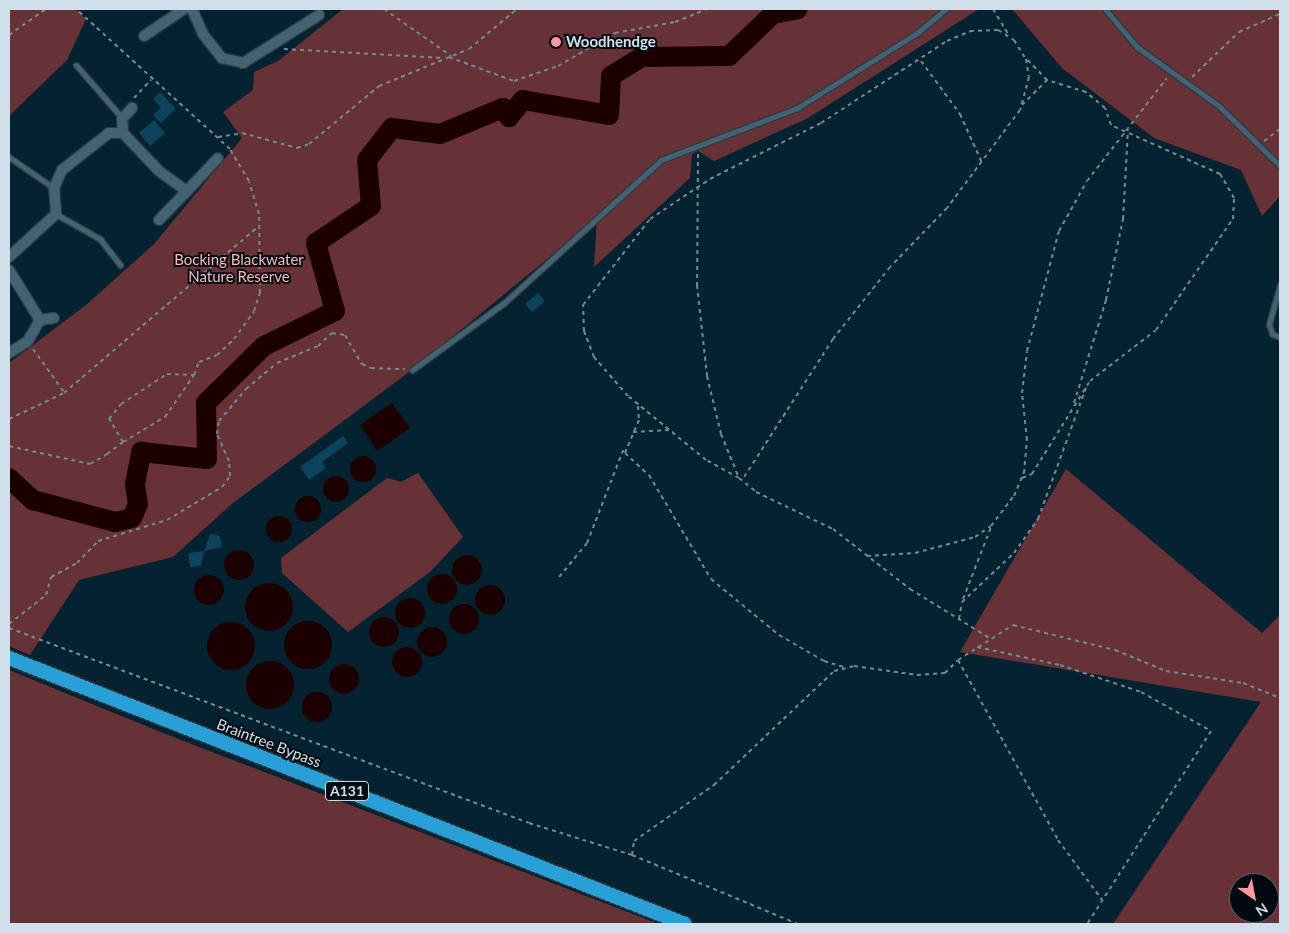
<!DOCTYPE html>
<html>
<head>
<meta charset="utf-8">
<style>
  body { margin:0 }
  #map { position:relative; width:1289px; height:933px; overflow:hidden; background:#052231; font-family:Lato,sans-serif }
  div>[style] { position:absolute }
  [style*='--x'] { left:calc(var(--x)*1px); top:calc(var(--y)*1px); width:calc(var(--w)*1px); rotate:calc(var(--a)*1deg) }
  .green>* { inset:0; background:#673237 }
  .water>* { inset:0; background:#1c0001 }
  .round { border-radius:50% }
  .river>* { height:20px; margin:-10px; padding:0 10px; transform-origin:10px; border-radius:10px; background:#1c0001 }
  .building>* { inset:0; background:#0e435e }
  .path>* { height:2px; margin-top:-1px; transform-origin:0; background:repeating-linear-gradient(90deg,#738995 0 4px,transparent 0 8px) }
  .roads { filter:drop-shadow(1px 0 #2e3a44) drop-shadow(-1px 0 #2e3a44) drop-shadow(0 1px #2e3a44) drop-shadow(0 -1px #2e3a44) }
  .service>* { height:5px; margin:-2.5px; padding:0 2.5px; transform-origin:2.5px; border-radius:2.5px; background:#456273 }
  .minor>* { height:10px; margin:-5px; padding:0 5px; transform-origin:5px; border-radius:5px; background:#456273 }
  .trunk>* { height:14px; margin:-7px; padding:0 7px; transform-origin:7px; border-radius:7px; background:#289fd7 }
  .dots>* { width:14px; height:14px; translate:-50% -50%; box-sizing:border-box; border:2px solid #020a11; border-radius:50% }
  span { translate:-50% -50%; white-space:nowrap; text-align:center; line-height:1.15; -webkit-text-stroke:4px #020a11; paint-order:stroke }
  .shield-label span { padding:1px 4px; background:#020a11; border:1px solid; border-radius:4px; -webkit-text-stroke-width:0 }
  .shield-label { font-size:14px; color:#d0e0ea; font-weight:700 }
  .poi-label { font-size:15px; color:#d0e0ea; font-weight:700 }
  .left { translate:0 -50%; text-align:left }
  .park-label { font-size:15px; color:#f8bbbe }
  .street-label { font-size:15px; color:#d0e0ea }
  .frame { position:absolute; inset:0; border:10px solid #d0e0ea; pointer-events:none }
  .north { position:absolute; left:1229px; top:873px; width:50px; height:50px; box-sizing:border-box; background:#020a11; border:1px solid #546068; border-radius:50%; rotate:147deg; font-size:14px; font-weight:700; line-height:20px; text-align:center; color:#d0e0ea }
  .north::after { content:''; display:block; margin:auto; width:18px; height:22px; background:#f49aa0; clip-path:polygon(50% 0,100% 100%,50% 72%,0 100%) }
</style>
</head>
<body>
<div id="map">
  <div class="green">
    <div style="clip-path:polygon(9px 9px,76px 9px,86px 19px,67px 60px,9px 116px)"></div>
    <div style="clip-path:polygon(343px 9px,979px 9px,808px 118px,714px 161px,698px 151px,692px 154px,690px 178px,594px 267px,597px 218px,412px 370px,233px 503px,173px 557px,79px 580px,30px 655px,9px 646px,9px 363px,86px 305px,154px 244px,242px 138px,223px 112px,253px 90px,254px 72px,278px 61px)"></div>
    <div style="clip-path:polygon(1012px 9px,1280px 9px,1280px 196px,1262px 216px,1241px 170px,1154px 138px,1062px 68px)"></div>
    <div style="clip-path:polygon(evenodd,1066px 469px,1262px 633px,1280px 615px,1280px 924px,1113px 924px,1261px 702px,960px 652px,1066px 469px,1239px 883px,1269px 883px,1269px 913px,1239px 913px,1239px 883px)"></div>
    <div style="clip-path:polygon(418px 473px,463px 537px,430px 572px,348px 632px,282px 573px,281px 558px,387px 478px,401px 482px)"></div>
    <div style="clip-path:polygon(9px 670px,168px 735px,659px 924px,9px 924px)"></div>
  </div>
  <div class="water">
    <div style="clip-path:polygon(392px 403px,410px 428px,377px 451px,360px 425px)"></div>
    <div class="round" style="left:350px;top:456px;width:26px;height:26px"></div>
    <div class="round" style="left:323px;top:476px;width:26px;height:26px"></div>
    <div class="round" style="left:295px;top:496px;width:26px;height:26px"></div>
    <div class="round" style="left:266px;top:516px;width:26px;height:26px"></div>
    <div class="round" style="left:224px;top:550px;width:30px;height:30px"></div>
    <div class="round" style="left:452px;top:555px;width:30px;height:30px"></div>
    <div class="round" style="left:427px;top:574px;width:30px;height:30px"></div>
    <div class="round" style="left:194px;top:575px;width:30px;height:30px"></div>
    <div class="round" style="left:245px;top:583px;width:48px;height:48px"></div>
    <div class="round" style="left:475px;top:585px;width:30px;height:30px"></div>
    <div class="round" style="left:395px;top:598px;width:30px;height:30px"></div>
    <div class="round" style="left:449px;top:604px;width:30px;height:30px"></div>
    <div class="round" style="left:369px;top:617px;width:30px;height:30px"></div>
    <div class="round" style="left:284px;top:621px;width:48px;height:48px"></div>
    <div class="round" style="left:207px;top:622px;width:48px;height:48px"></div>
    <div class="round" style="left:417px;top:627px;width:30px;height:30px"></div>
    <div class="round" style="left:392px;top:647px;width:30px;height:30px"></div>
    <div class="round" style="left:246px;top:661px;width:48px;height:48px"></div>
    <div class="round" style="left:329px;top:664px;width:30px;height:30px"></div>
    <div class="round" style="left:302px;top:692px;width:30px;height:30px"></div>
  </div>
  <div class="river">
    <div style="--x:9;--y:478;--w:33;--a:43"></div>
    <div style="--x:33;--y:500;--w:85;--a:15"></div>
    <div style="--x:115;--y:522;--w:17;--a:-13"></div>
    <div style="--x:132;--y:518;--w:15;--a:-67"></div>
    <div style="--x:138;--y:504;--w:20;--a:-99"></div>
    <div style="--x:135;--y:484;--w:33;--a:-79"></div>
    <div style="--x:141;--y:452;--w:66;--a:6.1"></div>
    <div style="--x:207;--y:459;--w:56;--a:-91"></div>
    <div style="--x:206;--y:403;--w:81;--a:-44.5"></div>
    <div style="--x:264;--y:346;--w:79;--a:-26.2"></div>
    <div style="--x:335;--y:311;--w:71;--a:-105.6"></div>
    <div style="--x:316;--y:243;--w:66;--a:-33.9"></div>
    <div style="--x:371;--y:206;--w:46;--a:-95"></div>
    <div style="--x:367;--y:160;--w:41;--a:-52"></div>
    <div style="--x:392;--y:128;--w:48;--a:7.1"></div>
    <div style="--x:440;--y:134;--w:68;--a:-22.4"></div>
    <div style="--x:503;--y:108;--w:11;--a:56"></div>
    <div style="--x:509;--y:117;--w:22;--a:-51"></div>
    <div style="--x:523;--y:100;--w:87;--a:9.9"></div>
    <div style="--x:609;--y:115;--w:39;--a:-87"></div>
    <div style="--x:611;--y:76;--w:36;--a:-32"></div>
    <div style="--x:641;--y:57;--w:88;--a:-0.7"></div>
    <div style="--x:729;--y:56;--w:61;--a:-43.7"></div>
    <div style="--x:773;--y:14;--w:25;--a:-11"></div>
  </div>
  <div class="building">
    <div style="clip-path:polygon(160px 92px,176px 109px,161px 123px,153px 115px,161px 107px,153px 99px)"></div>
    <div style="clip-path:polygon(154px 120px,165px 133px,150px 146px,139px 133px)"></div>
    <div style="clip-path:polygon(538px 293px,545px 301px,532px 312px,525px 304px)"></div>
    <div style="clip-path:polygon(343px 436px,348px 443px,322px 462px,326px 468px,309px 480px,300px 467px)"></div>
    <div style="clip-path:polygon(210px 534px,220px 536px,222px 547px,204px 551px,201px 566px,190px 567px,188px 553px,204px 551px)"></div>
  </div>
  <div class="path">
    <div style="--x:384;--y:9;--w:82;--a:35"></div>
    <div style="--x:993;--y:9;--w:29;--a:59"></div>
    <div style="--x:9;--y:35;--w:45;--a:-35.1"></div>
    <div style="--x:284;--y:49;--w:160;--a:3.2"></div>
    <div style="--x:449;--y:57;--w:69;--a:20.3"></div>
    <div style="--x:514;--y:81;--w:46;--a:-18.8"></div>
    <div style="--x:558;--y:66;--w:66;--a:-30.1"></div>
    <div style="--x:615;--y:33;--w:61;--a:-10.4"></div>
    <div style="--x:675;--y:22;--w:35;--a:-22"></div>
    <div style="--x:921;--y:61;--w:66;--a:53.7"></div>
    <div style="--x:960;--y:114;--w:54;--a:65.8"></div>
    <div style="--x:1192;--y:77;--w:65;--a:-43.8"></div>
    <div style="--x:1239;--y:32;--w:45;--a:-23.7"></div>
    <div style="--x:134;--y:98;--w:25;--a:-47"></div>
    <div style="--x:1022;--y:105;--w:35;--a:-45"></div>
    <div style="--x:218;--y:137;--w:24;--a:-9"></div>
    <div style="--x:242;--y:133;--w:57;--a:15.3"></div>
    <div style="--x:297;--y:148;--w:13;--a:-18"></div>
    <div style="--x:309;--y:144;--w:91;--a:-39.6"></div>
    <div style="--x:379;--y:86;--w:97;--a:-22.3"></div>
    <div style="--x:469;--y:49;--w:62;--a:-39.8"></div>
    <div style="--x:1264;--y:141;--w:20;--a:-37"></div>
    <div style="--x:698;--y:154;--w:131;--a:90.4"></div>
    <div style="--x:697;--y:285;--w:92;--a:83.7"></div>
    <div style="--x:707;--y:376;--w:60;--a:76.4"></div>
    <div style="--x:721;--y:434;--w:48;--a:67.8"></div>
    <div style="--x:739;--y:478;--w:22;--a:39"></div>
    <div style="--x:756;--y:492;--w:85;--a:25.7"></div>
    <div style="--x:833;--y:529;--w:98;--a:37.9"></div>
    <div style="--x:910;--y:589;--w:95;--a:31.7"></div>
    <div style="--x:33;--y:349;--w:53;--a:54.2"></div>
    <div style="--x:1074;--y:403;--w:108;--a:-72.7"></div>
    <div style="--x:1106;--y:300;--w:83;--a:-78.1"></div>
    <div style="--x:1123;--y:219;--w:89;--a:-86.8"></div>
    <div style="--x:638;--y:406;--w:14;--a:86"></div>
    <div style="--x:639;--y:420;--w:36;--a:113"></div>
    <div style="--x:625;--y:453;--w:33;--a:43"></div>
    <div style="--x:649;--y:475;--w:121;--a:59.2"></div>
    <div style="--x:711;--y:579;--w:88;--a:39.5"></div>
    <div style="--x:779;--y:635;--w:52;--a:30"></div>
    <div style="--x:824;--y:661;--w:24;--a:17"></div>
    <div style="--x:9;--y:419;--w:61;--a:-25.3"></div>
    <div style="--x:64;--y:393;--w:255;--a:-40.6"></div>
    <div style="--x:633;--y:432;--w:36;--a:-3"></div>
    <div style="--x:123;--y:442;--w:49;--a:-30.8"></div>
    <div style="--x:165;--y:417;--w:51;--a:-55.4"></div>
    <div style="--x:9;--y:446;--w:83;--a:12.5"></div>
    <div style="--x:90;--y:464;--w:20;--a:-30"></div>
    <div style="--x:107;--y:454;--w:20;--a:-37"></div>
    <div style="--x:123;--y:442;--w:27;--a:-121"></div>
    <div style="--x:109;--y:419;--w:19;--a:-51"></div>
    <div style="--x:121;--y:404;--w:55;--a:-33.1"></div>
    <div style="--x:167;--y:374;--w:27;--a:2"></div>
    <div style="--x:194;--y:375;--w:14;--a:-69"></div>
    <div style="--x:199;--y:362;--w:19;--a:-21"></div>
    <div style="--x:217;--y:355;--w:23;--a:-43"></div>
    <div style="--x:234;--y:339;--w:34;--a:-54"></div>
    <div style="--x:254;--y:311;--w:19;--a:-72"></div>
    <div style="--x:260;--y:293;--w:79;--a:-90.7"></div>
    <div style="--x:259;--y:214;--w:34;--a:-107"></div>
    <div style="--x:249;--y:181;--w:37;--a:-121"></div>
    <div style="--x:230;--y:149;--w:208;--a:-137.7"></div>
    <div style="--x:739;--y:478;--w:38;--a:-151"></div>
    <div style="--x:706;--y:460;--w:101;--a:-140.6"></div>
    <div style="--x:628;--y:396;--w:52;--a:-131.1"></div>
    <div style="--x:594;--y:357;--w:28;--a:-111"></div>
    <div style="--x:584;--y:331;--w:26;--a:-92"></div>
    <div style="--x:583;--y:305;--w:109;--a:-52.1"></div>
    <div style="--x:650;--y:219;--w:72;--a:-33.7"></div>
    <div style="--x:710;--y:179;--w:124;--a:-26.8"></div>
    <div style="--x:821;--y:123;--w:150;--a:-33.1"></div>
    <div style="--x:947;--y:41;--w:25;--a:-23"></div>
    <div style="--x:970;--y:31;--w:28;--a:-2"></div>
    <div style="--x:998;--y:30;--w:19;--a:32"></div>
    <div style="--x:1014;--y:40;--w:22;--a:58"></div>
    <div style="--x:1026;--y:59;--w:18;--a:81"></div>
    <div style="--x:1029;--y:77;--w:34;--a:105"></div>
    <div style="--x:1020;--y:110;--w:122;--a:126.7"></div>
    <div style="--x:947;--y:208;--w:82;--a:134"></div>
    <div style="--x:890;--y:267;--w:92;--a:128.4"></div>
    <div style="--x:833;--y:339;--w:168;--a:122.8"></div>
    <div style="--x:1022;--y:478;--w:11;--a:-22"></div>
    <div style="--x:1032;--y:474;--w:110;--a:-58.1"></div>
    <div style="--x:1090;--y:381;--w:83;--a:-37.7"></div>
    <div style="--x:1156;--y:330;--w:135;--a:-55.3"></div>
    <div style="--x:1233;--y:219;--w:21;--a:-87"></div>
    <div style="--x:1234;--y:198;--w:28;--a:-120"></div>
    <div style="--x:1220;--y:174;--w:120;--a:-155.8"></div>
    <div style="--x:1111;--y:125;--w:18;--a:-109"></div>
    <div style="--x:1105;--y:108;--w:25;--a:-140"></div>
    <div style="--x:1086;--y:92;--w:41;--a:-162.9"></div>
    <div style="--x:1047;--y:80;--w:30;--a:-134"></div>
    <div style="--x:867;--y:556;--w:48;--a:-3.6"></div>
    <div style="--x:915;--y:553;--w:62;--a:-14.9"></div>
    <div style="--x:975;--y:537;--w:19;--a:-35"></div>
    <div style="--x:991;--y:526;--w:38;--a:-53"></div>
    <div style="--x:1014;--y:496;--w:25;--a:-67"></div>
    <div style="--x:1024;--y:473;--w:33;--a:-85"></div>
    <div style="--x:1027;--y:440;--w:47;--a:-96.1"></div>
    <div style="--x:1022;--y:393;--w:42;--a:-83.2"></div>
    <div style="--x:1027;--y:351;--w:124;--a:-75.1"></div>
    <div style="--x:1059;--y:231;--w:57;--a:-60.8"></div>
    <div style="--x:1087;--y:181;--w:130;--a:-52.2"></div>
    <div style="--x:559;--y:577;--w:44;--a:-50.5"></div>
    <div style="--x:587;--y:543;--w:102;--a:-68.7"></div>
    <div style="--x:963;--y:599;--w:77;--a:-68.7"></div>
    <div style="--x:959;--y:619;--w:17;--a:-80"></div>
    <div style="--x:962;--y:602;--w:71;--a:-43.3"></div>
    <div style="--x:1014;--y:553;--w:42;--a:-54.8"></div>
    <div style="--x:1038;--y:519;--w:140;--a:-69.9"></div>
    <div style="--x:9;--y:624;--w:47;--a:-38.1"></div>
    <div style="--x:46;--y:595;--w:19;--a:-74"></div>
    <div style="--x:51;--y:577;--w:30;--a:-28"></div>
    <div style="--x:77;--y:563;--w:30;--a:-46"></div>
    <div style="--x:98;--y:541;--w:72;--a:-16.9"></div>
    <div style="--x:167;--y:520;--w:64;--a:-31"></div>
    <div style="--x:222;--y:487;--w:14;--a:-54"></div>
    <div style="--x:230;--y:476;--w:15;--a:-94"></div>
    <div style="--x:229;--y:461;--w:30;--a:-114"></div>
    <div style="--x:217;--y:434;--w:13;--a:-81"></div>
    <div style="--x:219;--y:421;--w:42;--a:-49.8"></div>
    <div style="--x:246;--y:389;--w:40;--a:-40"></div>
    <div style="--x:277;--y:363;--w:44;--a:-22.5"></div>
    <div style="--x:318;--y:346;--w:19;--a:-43"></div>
    <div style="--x:332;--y:333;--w:13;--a:9"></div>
    <div style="--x:345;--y:335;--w:34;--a:60"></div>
    <div style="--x:362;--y:364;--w:10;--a:24"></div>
    <div style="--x:371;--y:368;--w:34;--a:2"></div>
    <div style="--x:9;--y:628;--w:555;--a:20.56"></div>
    <div style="--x:529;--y:823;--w:108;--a:17.3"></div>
    <div style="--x:632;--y:855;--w:14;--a:-82"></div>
    <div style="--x:634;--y:841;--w:98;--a:-35"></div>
    <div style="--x:714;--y:785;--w:166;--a:-43.5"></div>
    <div style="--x:834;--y:671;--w:21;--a:-14"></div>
    <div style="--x:854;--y:666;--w:64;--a:8.1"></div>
    <div style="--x:917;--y:675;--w:28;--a:-4"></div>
    <div style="--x:945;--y:673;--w:18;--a:-45"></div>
    <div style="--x:958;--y:660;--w:65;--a:-32.5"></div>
    <div style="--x:1013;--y:625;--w:105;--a:13.8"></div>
    <div style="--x:1115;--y:650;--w:55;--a:22.4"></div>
    <div style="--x:1166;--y:671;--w:78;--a:8.9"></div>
    <div style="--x:1243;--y:683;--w:40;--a:22"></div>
    <div style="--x:977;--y:647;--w:85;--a:12.2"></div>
    <div style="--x:1060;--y:665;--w:85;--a:18.4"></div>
    <div style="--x:1141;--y:692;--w:80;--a:29.1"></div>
    <div style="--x:1211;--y:731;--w:229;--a:122.7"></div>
    <div style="--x:958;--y:660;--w:206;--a:60.9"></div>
    <div style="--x:1058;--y:840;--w:74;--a:53.7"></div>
    <div style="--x:632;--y:855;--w:180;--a:22.6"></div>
  </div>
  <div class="roads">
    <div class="service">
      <div style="--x:1105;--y:9;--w:50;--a:49.9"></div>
      <div style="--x:1137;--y:47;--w:101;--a:35.7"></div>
      <div style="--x:1219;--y:106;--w:86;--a:44.5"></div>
      <div style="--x:76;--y:65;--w:70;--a:49"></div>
      <div style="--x:9;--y:157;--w:55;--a:34.6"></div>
      <div style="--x:56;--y:214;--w:51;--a:29.6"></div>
      <div style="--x:100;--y:239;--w:33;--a:52"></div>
      <div style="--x:1280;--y:285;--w:41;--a:105.8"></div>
      <div style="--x:1269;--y:324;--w:10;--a:73"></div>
      <div style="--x:1272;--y:334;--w:9;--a:21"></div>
      <div style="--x:412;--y:370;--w:114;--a:-36.1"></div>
      <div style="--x:504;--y:303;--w:212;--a:-42.3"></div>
      <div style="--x:661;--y:160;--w:146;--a:-20.9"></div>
      <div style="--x:797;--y:108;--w:142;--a:-32"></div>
      <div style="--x:917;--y:33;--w:38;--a:-40"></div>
    </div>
    <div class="minor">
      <div style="--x:192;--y:9;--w:27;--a:66"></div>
      <div style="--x:203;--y:34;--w:31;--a:52"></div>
      <div style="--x:222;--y:58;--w:22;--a:13"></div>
      <div style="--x:243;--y:63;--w:90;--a:-32.3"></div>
      <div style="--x:144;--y:36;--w:48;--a:-34"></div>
      <div style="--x:123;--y:133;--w:14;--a:-94"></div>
      <div style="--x:122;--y:119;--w:15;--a:-48"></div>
      <div style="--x:159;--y:220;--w:40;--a:-46"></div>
      <div style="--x:9;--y:257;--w:64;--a:-42.5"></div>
      <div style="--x:56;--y:214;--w:26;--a:-94"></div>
      <div style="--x:54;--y:188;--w:20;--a:-66"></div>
      <div style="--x:62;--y:170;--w:60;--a:-38.2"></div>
      <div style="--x:109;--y:133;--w:14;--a:0"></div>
      <div style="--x:123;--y:133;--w:52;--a:46.5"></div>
      <div style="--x:159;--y:171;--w:34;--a:36"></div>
      <div style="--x:187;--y:191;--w:45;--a:-46.8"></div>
      <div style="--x:9;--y:270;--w:59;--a:58.2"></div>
      <div style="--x:40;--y:320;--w:24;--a:120"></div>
      <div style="--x:28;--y:341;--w:22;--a:148"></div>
      <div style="--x:40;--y:320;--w:14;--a:-8"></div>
    </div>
    <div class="trunk">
      <div style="--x:9;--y:658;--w:726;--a:21.48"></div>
    </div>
  </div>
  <div class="dots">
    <div style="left:556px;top:42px;background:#f49aa0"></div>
  </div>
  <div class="shield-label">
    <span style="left:347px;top:791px">A131</span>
  </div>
  <div class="poi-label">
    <span class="left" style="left:566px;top:42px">Woodhendge</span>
  </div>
  <div class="park-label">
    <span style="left:239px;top:268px">Bocking Blackwater<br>Nature Reserve</span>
  </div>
  <div class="street-label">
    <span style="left:269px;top:743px;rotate:21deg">Braintree Bypass</span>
  </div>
  <div class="frame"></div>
  <div class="north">N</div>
</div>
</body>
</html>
